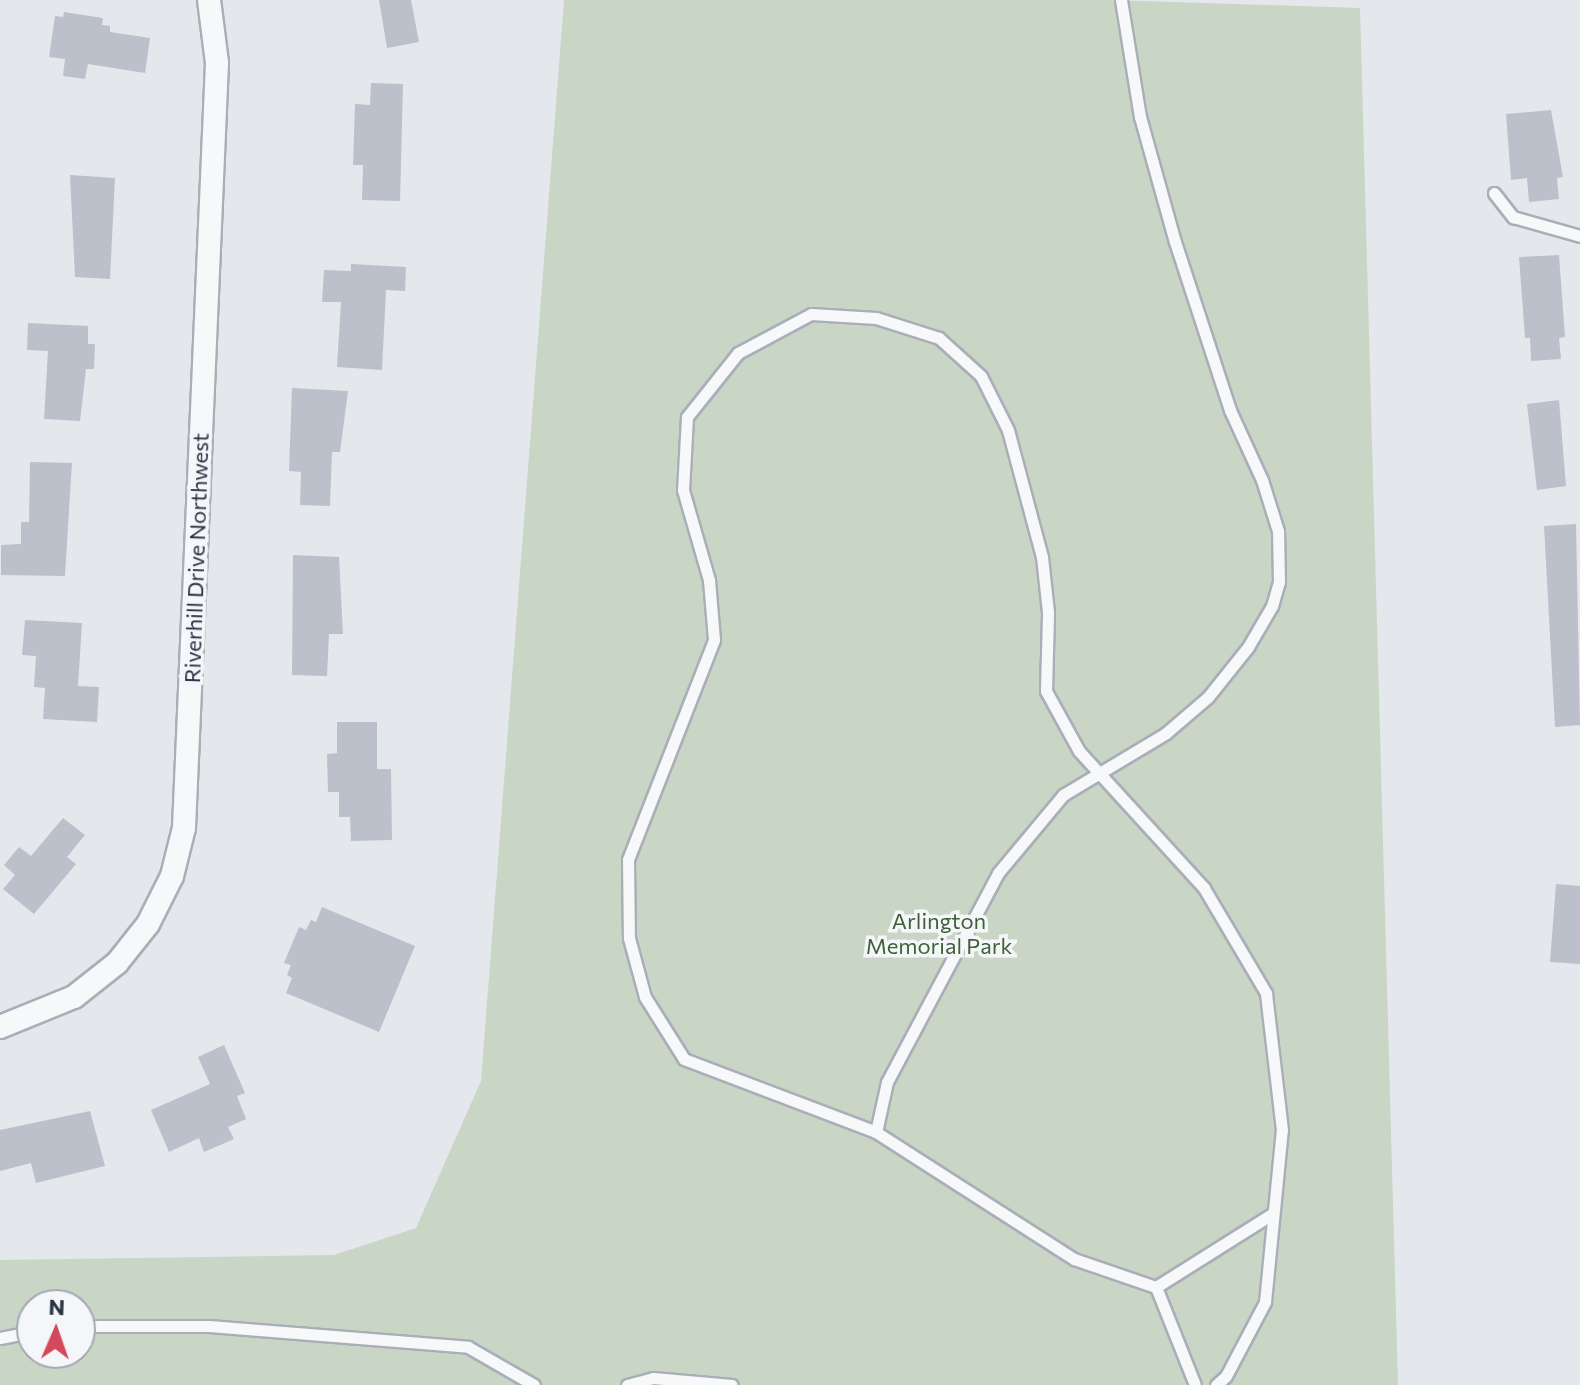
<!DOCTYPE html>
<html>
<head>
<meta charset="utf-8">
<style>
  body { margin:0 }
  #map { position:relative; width:1580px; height:1385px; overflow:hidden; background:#e4e7ec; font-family:Commissioner,sans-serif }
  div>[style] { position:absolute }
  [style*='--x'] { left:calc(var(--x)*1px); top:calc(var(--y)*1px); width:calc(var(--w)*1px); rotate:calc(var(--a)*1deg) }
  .green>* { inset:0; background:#c9d6c5 }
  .building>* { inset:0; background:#bbc0ca }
  .roads { filter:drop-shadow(2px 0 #a9aeb7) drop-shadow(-2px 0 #a9aeb7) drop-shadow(0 2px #a9aeb7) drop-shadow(0 -2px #a9aeb7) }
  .service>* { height:11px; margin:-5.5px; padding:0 5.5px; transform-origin:5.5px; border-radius:5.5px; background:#f7f8fa }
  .minor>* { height:22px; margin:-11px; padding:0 11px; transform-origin:11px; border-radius:11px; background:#f7f8fa }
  span { translate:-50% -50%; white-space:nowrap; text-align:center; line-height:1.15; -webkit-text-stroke:7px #f4f6f9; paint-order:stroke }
  .street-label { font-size:22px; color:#2b3445 }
  .park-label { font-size:22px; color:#3f6138 }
  .north { position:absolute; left:16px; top:1289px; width:80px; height:80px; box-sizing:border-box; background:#f4f6f9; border:2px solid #a4a8b1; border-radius:50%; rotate:2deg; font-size:22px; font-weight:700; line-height:32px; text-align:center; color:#2b3445 }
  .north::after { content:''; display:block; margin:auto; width:28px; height:36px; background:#d1495b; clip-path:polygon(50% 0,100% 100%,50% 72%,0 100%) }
</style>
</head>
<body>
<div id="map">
  <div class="green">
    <div style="clip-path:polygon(evenodd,564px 0,1111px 0,1360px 8px,1398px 1385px,0 1385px,0 1260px,334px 1255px,416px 1228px,481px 1081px,564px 0,32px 1305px,80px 1305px,80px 1353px,32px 1353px,32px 1305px)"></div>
  </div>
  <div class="building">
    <div style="clip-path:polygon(379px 0,411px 0,419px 42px,387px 48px)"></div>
    <div style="clip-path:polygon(64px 12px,103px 18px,102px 25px,110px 26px,110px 32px,150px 38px,145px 73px,88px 64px,85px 79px,63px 76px,65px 59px,49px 57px,55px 16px,63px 17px)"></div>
    <div style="clip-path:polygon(371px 83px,403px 84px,400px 201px,362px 200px,363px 165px,353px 165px,355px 104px,370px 105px)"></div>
    <div style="clip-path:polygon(1551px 110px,1563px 177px,1557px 178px,1559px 199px,1529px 202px,1527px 178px,1511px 180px,1506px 114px)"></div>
    <div style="clip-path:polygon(70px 175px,115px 178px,110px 279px,75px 277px)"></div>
    <div style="clip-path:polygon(1559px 255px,1565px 337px,1559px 338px,1561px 359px,1531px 361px,1530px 338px,1525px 338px,1519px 257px)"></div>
    <div style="clip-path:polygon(351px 264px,406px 267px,405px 291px,386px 290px,382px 370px,337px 367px,341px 302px,322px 302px,324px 270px,351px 271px)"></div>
    <div style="clip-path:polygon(28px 323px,88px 326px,88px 344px,95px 344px,94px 369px,86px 369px,80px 421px,44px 419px,48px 351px,27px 350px)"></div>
    <div style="clip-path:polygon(292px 388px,348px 391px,340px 452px,332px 452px,330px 506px,300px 505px,301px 472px,289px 471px)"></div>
    <div style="clip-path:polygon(1559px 400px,1566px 486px,1537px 490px,1527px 404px)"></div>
    <div style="clip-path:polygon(30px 462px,72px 463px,65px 576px,1px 575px,1px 545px,21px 544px,21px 522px,29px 522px)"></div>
    <div style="clip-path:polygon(1576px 524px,1580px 725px,1555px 727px,1544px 526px)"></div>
    <div style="clip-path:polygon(293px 555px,339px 557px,343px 634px,329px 634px,327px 676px,292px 675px)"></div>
    <div style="clip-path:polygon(25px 620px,82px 623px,78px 686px,99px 687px,97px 722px,43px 719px,45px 688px,34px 687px,36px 656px,22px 655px)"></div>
    <div style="clip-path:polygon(337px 722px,377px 722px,377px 769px,391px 769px,392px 840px,351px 841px,350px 817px,339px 817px,339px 792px,328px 792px,327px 754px,337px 753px)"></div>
    <div style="clip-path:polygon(63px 818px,85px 835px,67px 857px,76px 864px,34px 914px,3px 889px,15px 875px,4px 865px,19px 847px,31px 856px)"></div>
    <div style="clip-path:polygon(1556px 884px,1580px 886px,1580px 964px,1550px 962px)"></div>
    <div style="clip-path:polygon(322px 907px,415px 946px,379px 1032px,286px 993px,292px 978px,287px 975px,291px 965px,284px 963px,299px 927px,306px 930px,311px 920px,316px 922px)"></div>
    <div style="clip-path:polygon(224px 1045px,245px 1093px,237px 1096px,246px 1119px,228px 1127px,234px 1139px,204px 1152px,199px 1138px,169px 1152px,151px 1110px,210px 1084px,198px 1057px)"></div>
    <div style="clip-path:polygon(90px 1111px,105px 1166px,36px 1183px,31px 1163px,0 1171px,0 1130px)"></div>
  </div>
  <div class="roads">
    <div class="service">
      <div style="--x:1494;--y:193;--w:31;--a:52"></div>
      <div style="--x:1513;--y:217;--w:70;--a:15.8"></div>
      <div style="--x:876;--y:1132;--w:51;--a:-77.6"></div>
      <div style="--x:887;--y:1082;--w:237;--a:-62"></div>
      <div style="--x:998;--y:873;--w:102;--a:-50.2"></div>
      <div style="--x:1063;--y:795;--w:120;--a:-31"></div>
      <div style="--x:1166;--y:733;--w:55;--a:-40.6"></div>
      <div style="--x:1208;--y:697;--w:64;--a:-51.3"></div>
      <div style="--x:1248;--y:647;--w:48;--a:-59.7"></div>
      <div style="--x:1272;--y:606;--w:25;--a:-74"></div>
      <div style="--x:1279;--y:582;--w:51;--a:-91.1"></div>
      <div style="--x:1278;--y:531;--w:53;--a:-107.4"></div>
      <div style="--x:1262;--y:480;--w:77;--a:-114.6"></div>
      <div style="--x:1230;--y:410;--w:177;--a:-108.1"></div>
      <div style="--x:1175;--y:242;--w:130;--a:-105.6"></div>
      <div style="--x:1140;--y:117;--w:119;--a:-99.2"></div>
      <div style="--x:1156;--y:1287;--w:105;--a:68.3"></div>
      <div style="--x:80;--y:1326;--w:129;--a:0"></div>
      <div style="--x:209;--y:1326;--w:260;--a:4.6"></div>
      <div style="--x:468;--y:1347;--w:76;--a:29.9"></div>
      <div style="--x:0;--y:1338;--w:33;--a:-11"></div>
      <div style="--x:627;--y:1385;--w:27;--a:-15"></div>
      <div style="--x:653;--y:1378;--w:79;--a:5.1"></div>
      <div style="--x:1216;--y:1385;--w:13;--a:-42"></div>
      <div style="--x:1226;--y:1376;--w:84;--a:-62.2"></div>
      <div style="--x:1265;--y:1302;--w:173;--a:-84.4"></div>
      <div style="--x:1282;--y:1130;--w:138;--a:-96.7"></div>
      <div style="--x:1266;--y:993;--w:122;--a:-120.6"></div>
      <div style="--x:1204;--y:888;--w:185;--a:-132.4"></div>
      <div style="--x:1079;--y:751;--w:68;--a:-118.8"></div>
      <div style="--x:1046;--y:691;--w:79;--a:-88.5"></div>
      <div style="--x:1048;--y:612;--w:55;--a:-96.2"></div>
      <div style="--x:1042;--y:557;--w:131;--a:-105"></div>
      <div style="--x:1008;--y:430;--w:60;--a:-116.6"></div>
      <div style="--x:981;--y:376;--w:57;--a:-137.9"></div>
      <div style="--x:939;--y:338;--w:66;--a:-162.4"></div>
      <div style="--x:876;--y:318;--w:65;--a:-176.5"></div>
      <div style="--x:811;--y:314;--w:83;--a:151.9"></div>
      <div style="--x:738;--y:353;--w:82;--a:128.6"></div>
      <div style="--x:687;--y:417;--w:73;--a:93.1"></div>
      <div style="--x:683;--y:490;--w:94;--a:73.9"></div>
      <div style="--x:709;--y:580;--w:60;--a:85.2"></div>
      <div style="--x:714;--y:640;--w:236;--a:111.4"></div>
      <div style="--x:628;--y:860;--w:78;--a:89.3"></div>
      <div style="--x:629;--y:938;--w:61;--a:74.8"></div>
      <div style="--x:645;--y:997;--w:73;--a:57.8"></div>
      <div style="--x:684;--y:1059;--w:205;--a:20.8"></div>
      <div style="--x:876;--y:1132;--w:235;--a:32.7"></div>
      <div style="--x:1074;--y:1259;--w:87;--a:18.9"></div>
      <div style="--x:1156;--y:1287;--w:137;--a:-32.2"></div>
    </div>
    <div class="minor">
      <div style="--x:0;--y:1027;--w:80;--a:-22.1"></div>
      <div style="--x:74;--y:997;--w:55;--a:-38.3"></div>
      <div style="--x:117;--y:963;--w:50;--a:-51.5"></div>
      <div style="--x:148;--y:924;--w:54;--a:-63.4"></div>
      <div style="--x:172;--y:876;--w:49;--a:-76"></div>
      <div style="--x:184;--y:828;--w:766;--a:-87.53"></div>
      <div style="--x:217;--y:63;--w:64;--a:-97.2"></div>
    </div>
  </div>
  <div class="street-label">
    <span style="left:196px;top:558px;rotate:-88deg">Riverhill Drive Northwest</span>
  </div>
  <div class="park-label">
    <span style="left:939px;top:933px">Arlington<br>Memorial Park</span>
  </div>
  <div class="north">N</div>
</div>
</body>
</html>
